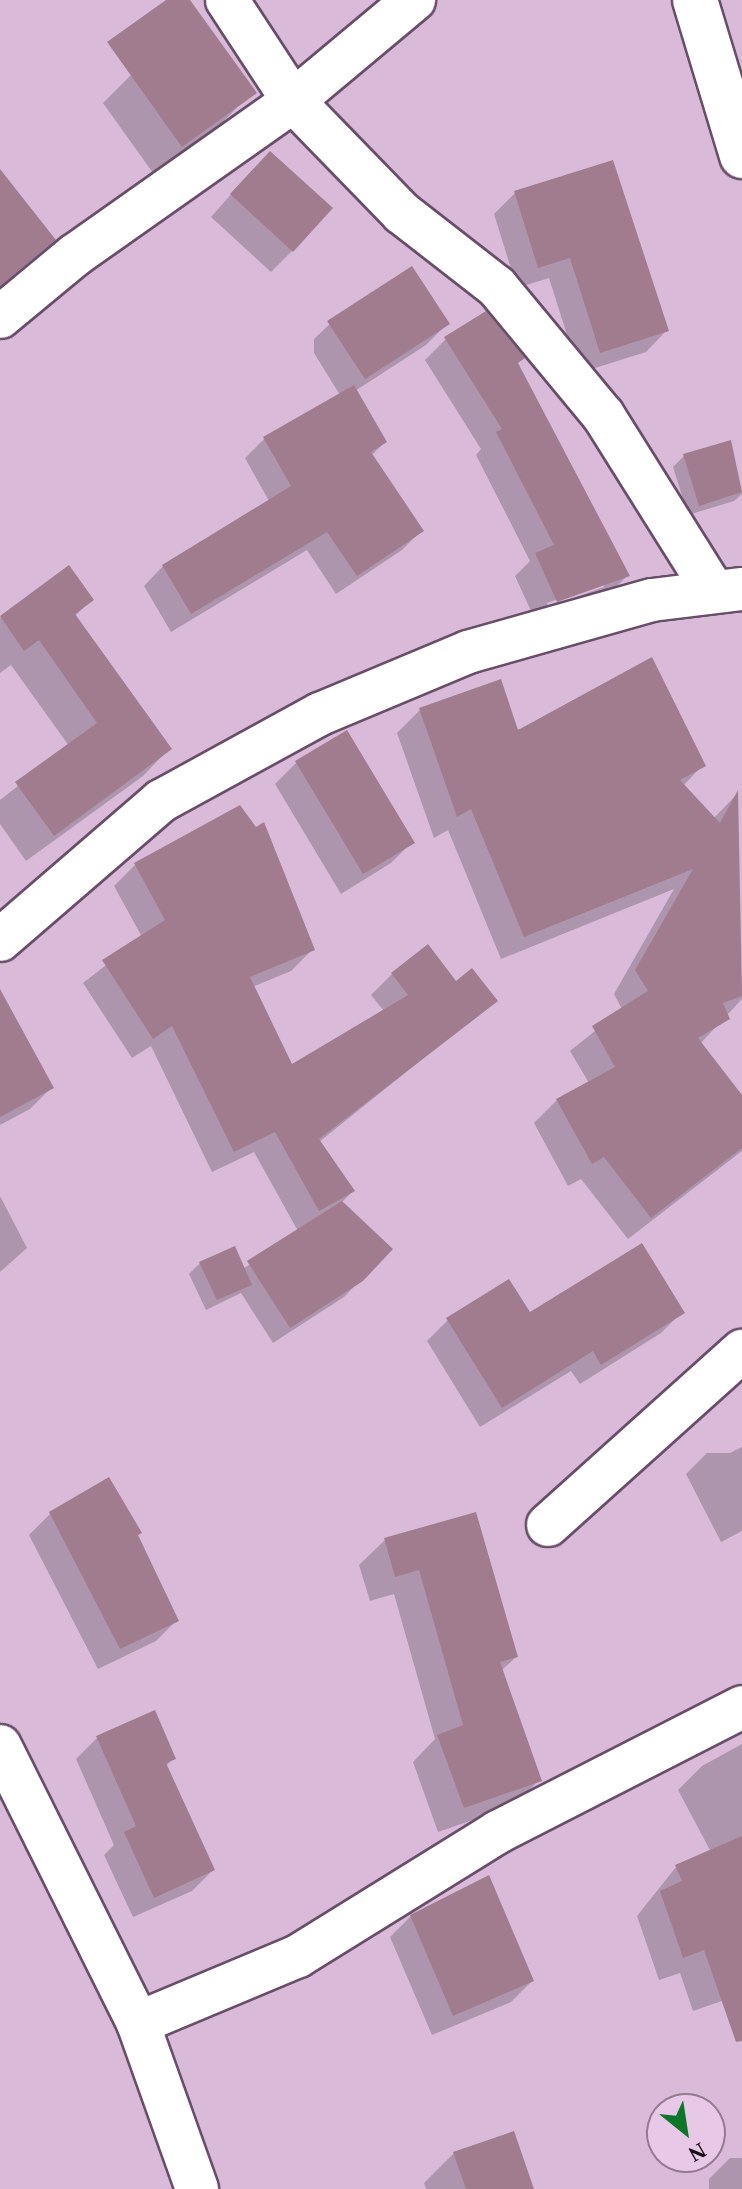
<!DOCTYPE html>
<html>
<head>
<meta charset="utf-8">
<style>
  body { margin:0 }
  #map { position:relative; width:742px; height:2189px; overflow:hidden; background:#d9bbd9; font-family:"Times New Roman",serif }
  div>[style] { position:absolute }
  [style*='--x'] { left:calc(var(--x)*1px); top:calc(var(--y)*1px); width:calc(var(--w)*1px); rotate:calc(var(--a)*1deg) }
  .shadow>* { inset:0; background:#0003 }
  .building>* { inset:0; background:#a17c8f }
  .roads { filter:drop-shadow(2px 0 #684e68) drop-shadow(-2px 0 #684e68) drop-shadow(0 2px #684e68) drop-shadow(0 -2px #684e68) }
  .street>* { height:42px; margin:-21px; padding:0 21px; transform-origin:21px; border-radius:21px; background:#fff }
  .highway>* { height:44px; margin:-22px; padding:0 22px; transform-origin:22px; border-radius:22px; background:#fff }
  span { translate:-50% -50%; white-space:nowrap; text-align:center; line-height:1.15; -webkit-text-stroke:7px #e7c8e6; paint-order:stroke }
  .north { position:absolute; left:646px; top:2093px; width:80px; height:80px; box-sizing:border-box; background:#e7c8e6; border:2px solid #927b91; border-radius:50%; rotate:150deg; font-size:22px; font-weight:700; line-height:32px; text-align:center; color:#120812 }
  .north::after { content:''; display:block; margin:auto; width:28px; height:36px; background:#0e7628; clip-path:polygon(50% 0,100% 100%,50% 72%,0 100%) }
</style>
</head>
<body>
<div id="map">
  <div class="shadow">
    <div style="clip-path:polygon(131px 75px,247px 97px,219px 126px,153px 173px,103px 103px)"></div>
    <div style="clip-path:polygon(249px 174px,292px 251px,271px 272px,211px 217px)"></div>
    <div style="clip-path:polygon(0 182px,53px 240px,0 287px)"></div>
    <div style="clip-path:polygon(515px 193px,667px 330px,646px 352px,579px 373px,549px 278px,517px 288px,494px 214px)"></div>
    <div style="clip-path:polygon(336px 318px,447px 324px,426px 345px,355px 391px,385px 442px,371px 456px,421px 531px,402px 550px,336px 594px,307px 550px,171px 632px,144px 586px,163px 566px,269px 501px,245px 458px,264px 439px,340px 395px,314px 353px,314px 339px)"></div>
    <div style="clip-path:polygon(evenodd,446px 339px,516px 364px,628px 575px,607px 596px,536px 622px,515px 576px,530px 561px,476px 455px,481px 449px,425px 360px,446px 339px,604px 583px,604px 587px,548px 607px,547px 603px,604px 583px)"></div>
    <div style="clip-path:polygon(730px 442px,742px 494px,734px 501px,688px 515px,673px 467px,684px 456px)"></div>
    <div style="clip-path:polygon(69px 568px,91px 600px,74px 617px,169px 749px,143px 776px,26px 861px,0 824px,0 800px,69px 746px,11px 665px,0 673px,0 618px)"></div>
    <div style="clip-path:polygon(420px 710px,703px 765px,683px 786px,713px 819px,736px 795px,742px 999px,700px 1044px,742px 1099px,742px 1151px,628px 1239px,581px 1179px,568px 1186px,534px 1123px,557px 1100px,589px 1083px,570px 1051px,622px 1009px,614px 994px,674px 889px,501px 959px,448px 830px,434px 838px,397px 733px)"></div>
    <div style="clip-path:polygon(346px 732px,412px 842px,391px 863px,341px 894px,275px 784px,296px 763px)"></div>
    <div style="clip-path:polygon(239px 807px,312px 950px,291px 971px,252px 987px,291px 1066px,384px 1011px,371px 995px,392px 974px,456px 984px,495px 1001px,319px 1142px,353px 1191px,341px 1203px,391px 1249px,344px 1297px,273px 1343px,241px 1293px,206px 1310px,189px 1274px,200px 1263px,243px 1269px,298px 1231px,254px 1152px,212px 1172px,151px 1046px,132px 1058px,83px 983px,142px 937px,114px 886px,135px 865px)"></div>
    <div style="clip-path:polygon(0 993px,51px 1088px,30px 1109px,0 1125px)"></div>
    <div style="clip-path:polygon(0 1196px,27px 1248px,0 1272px)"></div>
    <div style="clip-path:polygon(682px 1312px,661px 1333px,580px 1384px,571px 1371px,480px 1427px,427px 1341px,448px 1320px)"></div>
    <div style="clip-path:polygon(742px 1447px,742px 1531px,721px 1542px,686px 1474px,707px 1453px,730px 1453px)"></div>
    <div style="clip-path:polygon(50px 1514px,136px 1536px,177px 1620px,156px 1641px,98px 1669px,29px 1535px)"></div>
    <div style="clip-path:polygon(474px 1514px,516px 1657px,501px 1671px,539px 1780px,514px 1806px,438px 1832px,413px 1762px,435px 1739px,394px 1594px,370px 1601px,359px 1565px,385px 1540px)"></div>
    <div style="clip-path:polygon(154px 1712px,174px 1758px,165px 1767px,213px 1870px,192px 1891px,133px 1917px,104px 1855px,114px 1845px,76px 1759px,97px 1738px)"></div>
    <div style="clip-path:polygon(742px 1744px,742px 1994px,693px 2011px,680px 1973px,659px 1980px,637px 1916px,676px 1867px,711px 1852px,678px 1790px,702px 1766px)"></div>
    <div style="clip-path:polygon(411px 1916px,532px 1981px,511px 2002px,432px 2035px,390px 1937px)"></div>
    <div style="clip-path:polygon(454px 2153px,531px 2189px,426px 2189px,424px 2183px)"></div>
    <div style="clip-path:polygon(730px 2158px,742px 2158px,742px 2189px,709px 2189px,709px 2179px)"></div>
  </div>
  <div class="building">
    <div style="clip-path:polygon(166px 0,190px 0,257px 93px,182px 147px,107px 42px)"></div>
    <div style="clip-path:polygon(270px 151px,333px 208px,293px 252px,230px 194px)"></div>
    <div style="clip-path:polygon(613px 160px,669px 331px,600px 353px,570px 258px,538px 268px,514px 191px)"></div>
    <div style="clip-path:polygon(0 169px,56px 240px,0 286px)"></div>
    <div style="clip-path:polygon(412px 266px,450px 324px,365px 379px,327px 321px)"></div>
    <div style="clip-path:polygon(486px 311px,525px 358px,518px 363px,630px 576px,557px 602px,535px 553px,554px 545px,496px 432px,502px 429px,444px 337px)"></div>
    <div style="clip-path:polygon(354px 385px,387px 442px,371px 452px,424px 531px,357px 576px,327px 532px,191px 614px,162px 565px,291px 486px,263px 437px)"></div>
    <div style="clip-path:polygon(731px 440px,742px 492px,699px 506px,683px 454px)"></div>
    <div style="clip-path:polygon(69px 565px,94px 600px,75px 614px,172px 749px,54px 836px,15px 782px,97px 723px,39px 640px,24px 651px,0 616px)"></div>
    <div style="clip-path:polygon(652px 657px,706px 766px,680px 780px,720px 823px,738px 790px,742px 996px,723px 1003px,730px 1019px,698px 1038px,742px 1095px,742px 1148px,651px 1218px,604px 1157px,592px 1164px,556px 1099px,615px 1067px,592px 1026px,648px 991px,635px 970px,693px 869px,524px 937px,471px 809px,457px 817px,419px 708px,501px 679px,518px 730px)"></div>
    <div style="clip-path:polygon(347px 730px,415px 843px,363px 874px,295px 761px)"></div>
    <div style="clip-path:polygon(240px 805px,256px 827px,264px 822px,315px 950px,250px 977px,292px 1064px,408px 995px,391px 973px,428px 944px,456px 981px,472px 968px,498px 1001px,319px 1139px,355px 1191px,319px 1211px,275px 1132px,234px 1152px,172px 1026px,153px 1039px,102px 960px,165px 920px,134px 863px)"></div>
    <div style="clip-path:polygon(0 989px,54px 1088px,0 1117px)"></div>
    <div style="clip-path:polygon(342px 1201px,393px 1249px,363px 1281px,290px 1328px,247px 1261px)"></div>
    <div style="clip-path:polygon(642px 1243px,685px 1313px,601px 1365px,593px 1351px,502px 1408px,446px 1318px,509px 1279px,530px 1312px)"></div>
    <div style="clip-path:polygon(235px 1246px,252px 1285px,217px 1300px,199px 1262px)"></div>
    <div style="clip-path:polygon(109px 1477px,142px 1533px,138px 1535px,179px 1621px,120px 1649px,49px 1512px)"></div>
    <div style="clip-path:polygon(476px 1512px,518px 1657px,500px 1662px,542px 1781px,464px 1808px,437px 1735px,463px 1725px,419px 1570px,395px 1577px,384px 1538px)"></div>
    <div style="clip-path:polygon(155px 1710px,176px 1759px,166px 1763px,215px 1870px,154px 1898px,124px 1832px,136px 1826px,96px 1736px)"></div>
    <div style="clip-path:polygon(742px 1836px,742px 2041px,736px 2042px,704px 1950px,683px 1958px,660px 1891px,682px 1881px,675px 1865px)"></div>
    <div style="clip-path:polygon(489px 1875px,534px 1981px,453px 2016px,410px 1915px)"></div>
    <div style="clip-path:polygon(514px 2131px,534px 2189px,466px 2189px,453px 2152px)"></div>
  </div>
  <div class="roads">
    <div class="street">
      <div style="--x:227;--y:0;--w:121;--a:56.8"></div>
      <div style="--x:293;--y:101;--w:156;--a:45.8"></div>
      <div style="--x:402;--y:213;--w:120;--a:37.9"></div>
      <div style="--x:497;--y:287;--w:166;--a:50.4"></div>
      <div style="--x:603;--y:415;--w:205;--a:57.9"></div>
      <div style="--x:0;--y:317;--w:97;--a:-39.6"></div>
      <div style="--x:75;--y:255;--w:267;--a:-35.2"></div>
      <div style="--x:293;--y:101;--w:158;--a:-39.9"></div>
      <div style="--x:0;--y:940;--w:213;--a:-40.8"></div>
      <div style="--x:161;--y:801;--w:181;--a:-28.7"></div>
      <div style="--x:320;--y:714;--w:160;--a:-22.7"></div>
      <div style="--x:468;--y:652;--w:191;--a:-15.8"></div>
      <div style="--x:652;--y:600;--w:91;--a:-7"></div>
      <div style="--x:548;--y:1525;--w:261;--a:-41.9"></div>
      <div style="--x:0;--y:1746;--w:309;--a:63.5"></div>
      <div style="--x:138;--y:2023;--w:176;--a:70.4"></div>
      <div style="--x:138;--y:2023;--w:173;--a:-22.7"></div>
      <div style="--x:298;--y:1956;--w:235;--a:-31.8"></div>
      <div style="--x:498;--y:1832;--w:274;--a:-27.1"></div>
    </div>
    <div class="highway">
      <div style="--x:695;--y:0;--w:163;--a:73.2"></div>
    </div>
  </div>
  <div class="north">N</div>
</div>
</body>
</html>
